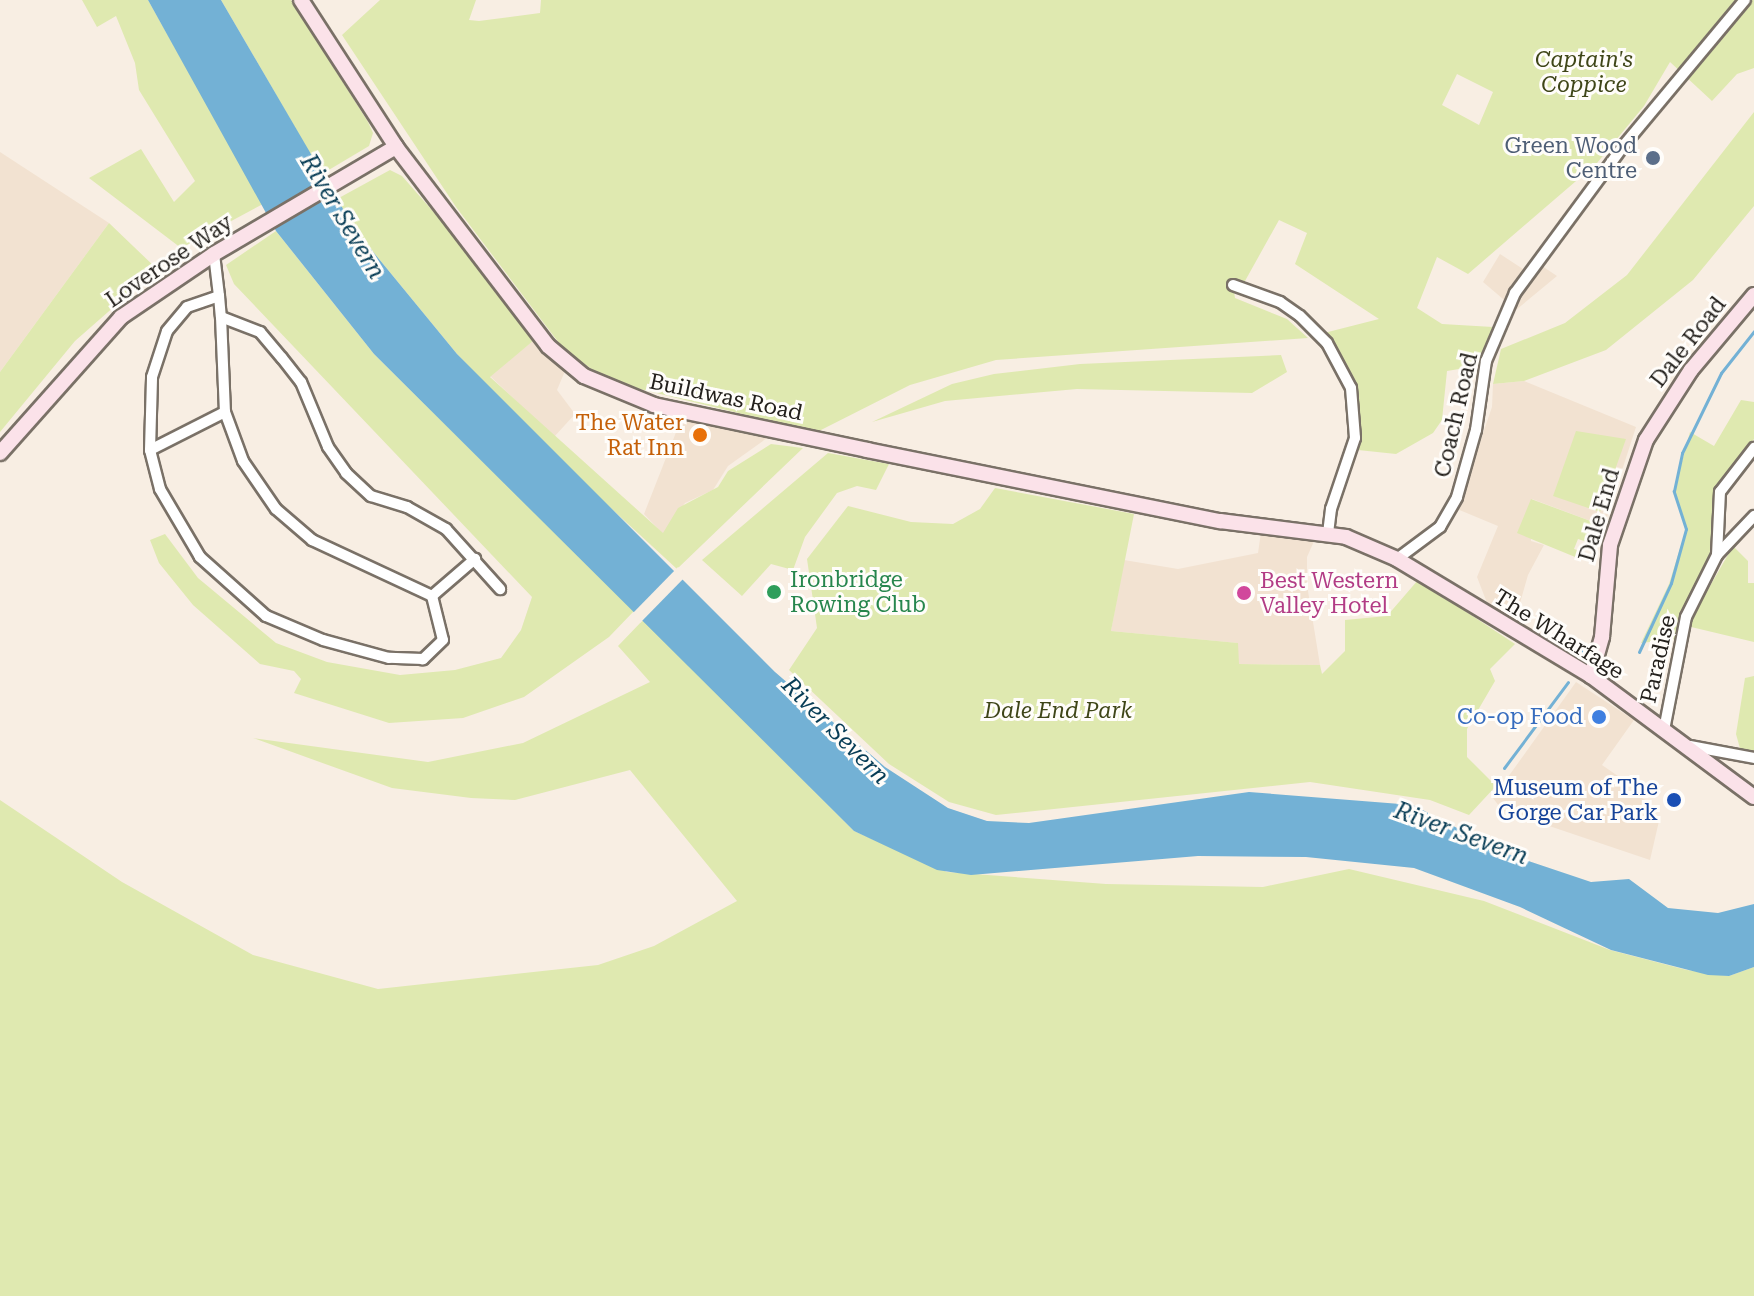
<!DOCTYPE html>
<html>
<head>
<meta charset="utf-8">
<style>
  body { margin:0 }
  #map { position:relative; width:1754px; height:1296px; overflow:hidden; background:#f8eee3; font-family:"Roboto Serif",serif }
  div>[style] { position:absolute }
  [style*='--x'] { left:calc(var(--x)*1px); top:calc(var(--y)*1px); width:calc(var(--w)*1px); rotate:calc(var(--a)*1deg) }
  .built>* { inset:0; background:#f2e2d1 }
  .green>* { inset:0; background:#dfe9b0 }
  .water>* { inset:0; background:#73b1d5 }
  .pier>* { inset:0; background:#f8eee3 }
  .stream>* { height:3px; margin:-1.5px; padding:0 1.5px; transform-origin:1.5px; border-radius:1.5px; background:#73b1d5 }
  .roads { filter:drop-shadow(2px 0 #7a7167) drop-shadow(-2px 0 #7a7167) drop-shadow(0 2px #7a7167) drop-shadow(0 -2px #7a7167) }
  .street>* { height:10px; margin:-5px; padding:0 5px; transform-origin:5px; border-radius:5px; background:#fff }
  .secondary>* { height:14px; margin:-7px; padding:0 7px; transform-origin:7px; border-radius:7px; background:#fbe2e9 }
  .dots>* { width:22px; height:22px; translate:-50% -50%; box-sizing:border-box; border:4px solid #fffdfa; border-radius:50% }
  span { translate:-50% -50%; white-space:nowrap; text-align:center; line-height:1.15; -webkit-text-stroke:6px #fffdfa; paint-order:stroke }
  .park-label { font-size:22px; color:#3f4618; font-style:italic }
  .service-label { font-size:22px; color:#4e5e75 }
  .right { translate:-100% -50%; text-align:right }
  .street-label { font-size:22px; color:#23201c }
  .food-label { font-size:22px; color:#c56008 }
  .leisure-label { font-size:22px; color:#27864d }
  .left { translate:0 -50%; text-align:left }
  .hotel-label { font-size:22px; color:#b23c85 }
  .shop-label { font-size:22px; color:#366cbe }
  .transit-label { font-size:22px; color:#164399 }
  .water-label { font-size:24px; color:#073c55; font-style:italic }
</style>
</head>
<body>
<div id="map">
  <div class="built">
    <div style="clip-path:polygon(0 152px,109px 223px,0 372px)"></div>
    <div style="clip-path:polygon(1500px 254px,1532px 275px,1539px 264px,1557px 276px,1516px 310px,1483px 282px)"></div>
    <div style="clip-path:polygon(533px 341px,565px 371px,557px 390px,575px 414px,554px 437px,490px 376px)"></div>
    <div style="clip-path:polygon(1524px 381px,1636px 427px,1604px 526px,1532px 499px,1531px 541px,1544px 545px,1528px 575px,1514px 624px,1489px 608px,1477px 577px,1498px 526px,1457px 509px,1492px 407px,1493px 384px)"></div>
    <div style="clip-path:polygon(682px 417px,767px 438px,728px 466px,713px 490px,685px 503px,663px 534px,644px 514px)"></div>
    <div style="clip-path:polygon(1261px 532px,1315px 539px,1307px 557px,1307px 585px,1320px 665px,1238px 664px,1238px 643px,1111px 631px,1124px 560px,1178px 569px,1258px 553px)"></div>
    <div style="clip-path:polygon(1576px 682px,1634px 720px,1602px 765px,1628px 783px,1625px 790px,1650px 802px,1659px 821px,1650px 860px,1502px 810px,1493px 798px)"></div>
  </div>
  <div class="green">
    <div style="clip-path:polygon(82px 0,148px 0,263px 204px,181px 248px,89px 178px,141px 149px,174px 202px,195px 181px,139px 90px,135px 63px,116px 16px,97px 27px)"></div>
    <div style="clip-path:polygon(221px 0,291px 0,368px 122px,373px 133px,369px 146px,322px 174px)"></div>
    <div style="clip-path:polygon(evenodd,380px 0,476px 0,469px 20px,479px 21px,540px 13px,541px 0,1754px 0,1754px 68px,1737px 74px,1712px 101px,1670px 62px,1644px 106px,1597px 163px,1468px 274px,1437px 257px,1417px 308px,1442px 324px,1493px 327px,1477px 366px,1447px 371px,1442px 420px,1433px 433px,1396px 454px,1358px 450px,1358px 400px,1347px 367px,1324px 333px,1379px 319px,1295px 264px,1307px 233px,1279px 220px,1245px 281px,1233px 285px,1235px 298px,1287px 319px,1308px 338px,996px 360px,910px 385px,817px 432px,611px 382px,565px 351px,456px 207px,342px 35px,380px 0,1457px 74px,1493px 92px,1479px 125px,1442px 105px,1457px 74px)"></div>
    <div style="clip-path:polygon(1754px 112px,1754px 206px,1693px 280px,1606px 350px,1524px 381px,1493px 384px,1501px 349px,1565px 323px,1627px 275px)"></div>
    <div style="clip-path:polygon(390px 170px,402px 176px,466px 249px,533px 341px,490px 377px,663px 533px,678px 508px,718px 487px,728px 471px,771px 444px,803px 448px,677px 569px,552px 454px,457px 354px,356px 231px,337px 199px)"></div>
    <div style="clip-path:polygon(109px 223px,157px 269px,75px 341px,0 432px,0 372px)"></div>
    <div style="clip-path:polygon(276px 231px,374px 354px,634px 611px,609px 637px,524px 697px,463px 718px,389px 723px,294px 693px,301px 679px,294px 671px,260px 664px,193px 605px,159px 563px,150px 540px,165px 534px,198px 578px,276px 643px,327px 662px,400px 675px,455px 670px,501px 658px,521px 630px,532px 597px,234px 284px,226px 265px)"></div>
    <div style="clip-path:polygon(1281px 355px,1287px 372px,1252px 393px,1077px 389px,945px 401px,872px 422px,952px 384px,994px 374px,1080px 364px)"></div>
    <div style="clip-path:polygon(1741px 400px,1754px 402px,1754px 439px,1719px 484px,1710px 553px,1676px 639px,1641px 643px,1669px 584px,1686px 529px,1674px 491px,1690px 432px,1714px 446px)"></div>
    <div style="clip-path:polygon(1576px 431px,1626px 439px,1600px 512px,1553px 496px)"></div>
    <div style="clip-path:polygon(828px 453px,889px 464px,876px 490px,857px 486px,837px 493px,805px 537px,793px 570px,771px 564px,742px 596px,702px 560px)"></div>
    <div style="clip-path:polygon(995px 488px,1134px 514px,1111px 631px,1238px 643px,1239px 664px,1320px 665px,1322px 674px,1345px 651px,1345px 620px,1387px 616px,1418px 580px,1515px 644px,1490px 669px,1495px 681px,1467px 729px,1467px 757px,1496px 786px,1469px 815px,1430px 800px,1310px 782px,996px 815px,949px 802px,889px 764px,789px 670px,817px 628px,807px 559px,848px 506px,911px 522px,953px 524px,980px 509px)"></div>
    <div style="clip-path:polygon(1531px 499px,1604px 526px,1599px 546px,1578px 539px,1574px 549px,1583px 552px,1580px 559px,1517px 533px)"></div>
    <div style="clip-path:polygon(1733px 546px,1748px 561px,1748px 583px,1754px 583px,1754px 642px,1687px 626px)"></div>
    <div style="clip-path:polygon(643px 620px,854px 831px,947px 872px,1106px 884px,1263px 887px,1349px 869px,1484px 901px,1610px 950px,1687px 970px,1729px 976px,1754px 967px,1754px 1296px,0 1296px,0 800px,122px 882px,253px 955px,378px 989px,598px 965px,654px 946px,737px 901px,630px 770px,515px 800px,471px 798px,392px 788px,253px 738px,428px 762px,523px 743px,650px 682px,618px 646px)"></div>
    <div style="clip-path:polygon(1754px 676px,1754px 755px,1741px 752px,1736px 734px,1745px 678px)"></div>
  </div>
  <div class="water">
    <div style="clip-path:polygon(148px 0,221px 0,356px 231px,457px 354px,775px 672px,885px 767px,948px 808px,987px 821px,1029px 823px,1249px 792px,1413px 805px,1505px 853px,1591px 882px,1629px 879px,1668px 908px,1718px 913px,1754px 904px,1754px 967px,1729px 976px,1708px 975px,1611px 950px,1520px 907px,1414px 868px,1306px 857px,1198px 856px,971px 875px,937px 870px,854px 831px,374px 354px,276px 231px)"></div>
  </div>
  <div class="pier">
    <div style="clip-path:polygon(678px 567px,687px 575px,640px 623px,632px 614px)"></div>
  </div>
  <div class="stream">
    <div style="--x:1639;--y:652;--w:76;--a:-65.1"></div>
    <div style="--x:1671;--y:583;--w:56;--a:-74.5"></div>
    <div style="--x:1686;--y:529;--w:40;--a:-108"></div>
    <div style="--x:1674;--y:491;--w:39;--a:-78"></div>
    <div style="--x:1682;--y:453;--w:89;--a:-64"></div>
    <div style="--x:1721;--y:373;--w:53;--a:-51.8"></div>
    <div style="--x:1578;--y:660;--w:16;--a:-72"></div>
    <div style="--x:1504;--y:768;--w:107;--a:-53.3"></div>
  </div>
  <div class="roads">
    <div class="street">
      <div style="--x:214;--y:254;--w:42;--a:83.2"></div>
      <div style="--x:219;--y:296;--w:21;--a:85"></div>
      <div style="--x:221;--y:317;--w:95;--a:87.6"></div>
      <div style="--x:225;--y:412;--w:52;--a:69.8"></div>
      <div style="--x:243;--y:461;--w:58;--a:55.5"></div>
      <div style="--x:276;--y:509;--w:48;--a:40.7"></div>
      <div style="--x:312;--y:540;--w:132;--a:25"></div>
      <div style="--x:432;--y:596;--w:45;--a:76"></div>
      <div style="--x:443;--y:640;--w:28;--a:136"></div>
      <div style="--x:423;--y:659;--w:34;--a:-178"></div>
      <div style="--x:389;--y:658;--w:68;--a:-164.7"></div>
      <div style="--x:323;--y:640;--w:62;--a:-157.2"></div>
      <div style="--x:266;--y:616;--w:89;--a:-138.2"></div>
      <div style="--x:200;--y:557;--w:79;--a:-120.5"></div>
      <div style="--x:160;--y:489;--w:40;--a:-104.4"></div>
      <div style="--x:150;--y:450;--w:73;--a:-88.4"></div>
      <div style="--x:152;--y:377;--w:48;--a:-71.9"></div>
      <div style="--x:167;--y:331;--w:31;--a:-50"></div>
      <div style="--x:187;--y:307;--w:34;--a:-19"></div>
      <div style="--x:1233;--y:285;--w:50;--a:19.9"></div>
      <div style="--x:1280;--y:302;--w:24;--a:35"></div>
      <div style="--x:1300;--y:316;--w:38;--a:45"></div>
      <div style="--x:1327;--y:343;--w:51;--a:61.9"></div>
      <div style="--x:1351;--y:388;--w:50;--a:85.4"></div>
      <div style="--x:1355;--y:438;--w:75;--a:108.7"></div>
      <div style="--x:1331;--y:509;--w:24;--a:97"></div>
      <div style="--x:221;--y:317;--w:42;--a:21"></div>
      <div style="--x:260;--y:332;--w:34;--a:50"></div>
      <div style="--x:282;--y:358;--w:31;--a:52"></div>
      <div style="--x:301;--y:382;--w:70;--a:67.4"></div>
      <div style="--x:328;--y:447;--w:32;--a:55"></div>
      <div style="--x:346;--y:473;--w:34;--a:43"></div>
      <div style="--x:371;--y:496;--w:38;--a:17"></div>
      <div style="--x:407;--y:507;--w:45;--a:29.4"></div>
      <div style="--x:446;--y:529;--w:81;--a:48"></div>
      <div style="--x:150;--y:450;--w:84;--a:-26.9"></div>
      <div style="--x:1717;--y:555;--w:63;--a:-87.3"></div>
      <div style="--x:1720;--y:492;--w:56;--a:-52.3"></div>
      <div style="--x:1397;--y:559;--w:54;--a:-36.7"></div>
      <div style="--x:1440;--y:527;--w:34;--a:-60"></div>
      <div style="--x:1457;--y:497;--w:70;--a:-74.2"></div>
      <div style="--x:1476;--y:430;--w:70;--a:-81.8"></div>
      <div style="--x:1486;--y:361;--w:74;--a:-66.9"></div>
      <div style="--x:1515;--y:293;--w:184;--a:-53.6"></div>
      <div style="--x:1624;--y:145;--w:189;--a:-50.2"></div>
      <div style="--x:432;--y:596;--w:57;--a:-40.7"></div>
      <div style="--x:1664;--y:730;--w:115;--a:-79"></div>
      <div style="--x:1686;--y:617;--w:69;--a:-63.4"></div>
      <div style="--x:1717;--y:555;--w:54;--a:-46.5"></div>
      <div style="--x:1690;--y:746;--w:65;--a:10.6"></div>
    </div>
    <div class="secondary">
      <div style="--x:301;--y:0;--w:175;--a:57.1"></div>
      <div style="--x:396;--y:147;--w:250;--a:52.6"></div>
      <div style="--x:548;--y:346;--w:47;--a:39.8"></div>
      <div style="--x:584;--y:376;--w:76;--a:22.5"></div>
      <div style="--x:654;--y:405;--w:218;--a:11.9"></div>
      <div style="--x:867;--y:450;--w:360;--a:11.4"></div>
      <div style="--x:1220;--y:521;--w:127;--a:7.2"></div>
      <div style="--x:1346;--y:537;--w:56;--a:23.3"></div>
      <div style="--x:1397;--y:559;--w:227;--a:31.1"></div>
      <div style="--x:1591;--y:676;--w:203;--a:36.6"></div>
      <div style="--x:0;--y:453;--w:182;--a:-48.3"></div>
      <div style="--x:121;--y:317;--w:112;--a:-34.1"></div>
      <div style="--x:214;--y:254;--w:211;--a:-30.5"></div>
      <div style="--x:1591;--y:676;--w:41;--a:-74.2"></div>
      <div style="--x:1602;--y:637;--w:92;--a:-85"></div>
      <div style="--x:1610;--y:545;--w:111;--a:-71.1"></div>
      <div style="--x:1646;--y:440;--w:83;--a:-57.3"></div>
      <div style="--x:1691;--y:370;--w:98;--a:-50"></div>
    </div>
  </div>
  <div class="dots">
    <div style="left:1653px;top:158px;background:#5c6f8a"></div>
    <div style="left:700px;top:435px;background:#e8710a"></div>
    <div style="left:774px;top:592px;background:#2e9e5b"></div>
    <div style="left:1244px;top:593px;background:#d1479c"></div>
    <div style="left:1599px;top:717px;background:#3f7fe0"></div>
    <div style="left:1674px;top:800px;background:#1a4fb4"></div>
  </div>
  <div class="park-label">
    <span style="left:1584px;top:72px">Captain's<br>Coppice</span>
    <span style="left:1058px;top:711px">Dale End Park</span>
  </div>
  <div class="service-label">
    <span class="right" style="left:1637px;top:158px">Green Wood<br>Centre</span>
  </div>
  <div class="street-label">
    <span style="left:169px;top:261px;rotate:-34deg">Loverose Way</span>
    <span style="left:1688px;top:342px;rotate:-52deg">Dale Road</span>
    <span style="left:726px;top:397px;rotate:12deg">Buildwas Road</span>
    <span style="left:1456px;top:415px;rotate:-77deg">Coach Road</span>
    <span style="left:1599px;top:515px;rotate:-74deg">Dale End</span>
    <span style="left:1559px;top:634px;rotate:32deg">The Wharfage</span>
    <span style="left:1658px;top:659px;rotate:-77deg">Paradise</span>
  </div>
  <div class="food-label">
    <span class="right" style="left:684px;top:435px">The Water<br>Rat Inn</span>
  </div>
  <div class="leisure-label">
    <span class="left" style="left:790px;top:592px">Ironbridge<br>Rowing Club</span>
  </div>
  <div class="hotel-label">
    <span class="left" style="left:1260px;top:593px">Best Western<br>Valley Hotel</span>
  </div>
  <div class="shop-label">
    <span class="right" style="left:1583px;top:717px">Co-op Food</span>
  </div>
  <div class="transit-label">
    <span class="right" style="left:1658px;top:800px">Museum of The<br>Gorge Car Park</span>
  </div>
  <div class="water-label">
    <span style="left:342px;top:217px;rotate:59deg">River Severn</span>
    <span style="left:835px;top:731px;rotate:45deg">River Severn</span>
    <span style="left:1461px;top:834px;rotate:20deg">River Severn</span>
  </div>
</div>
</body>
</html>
